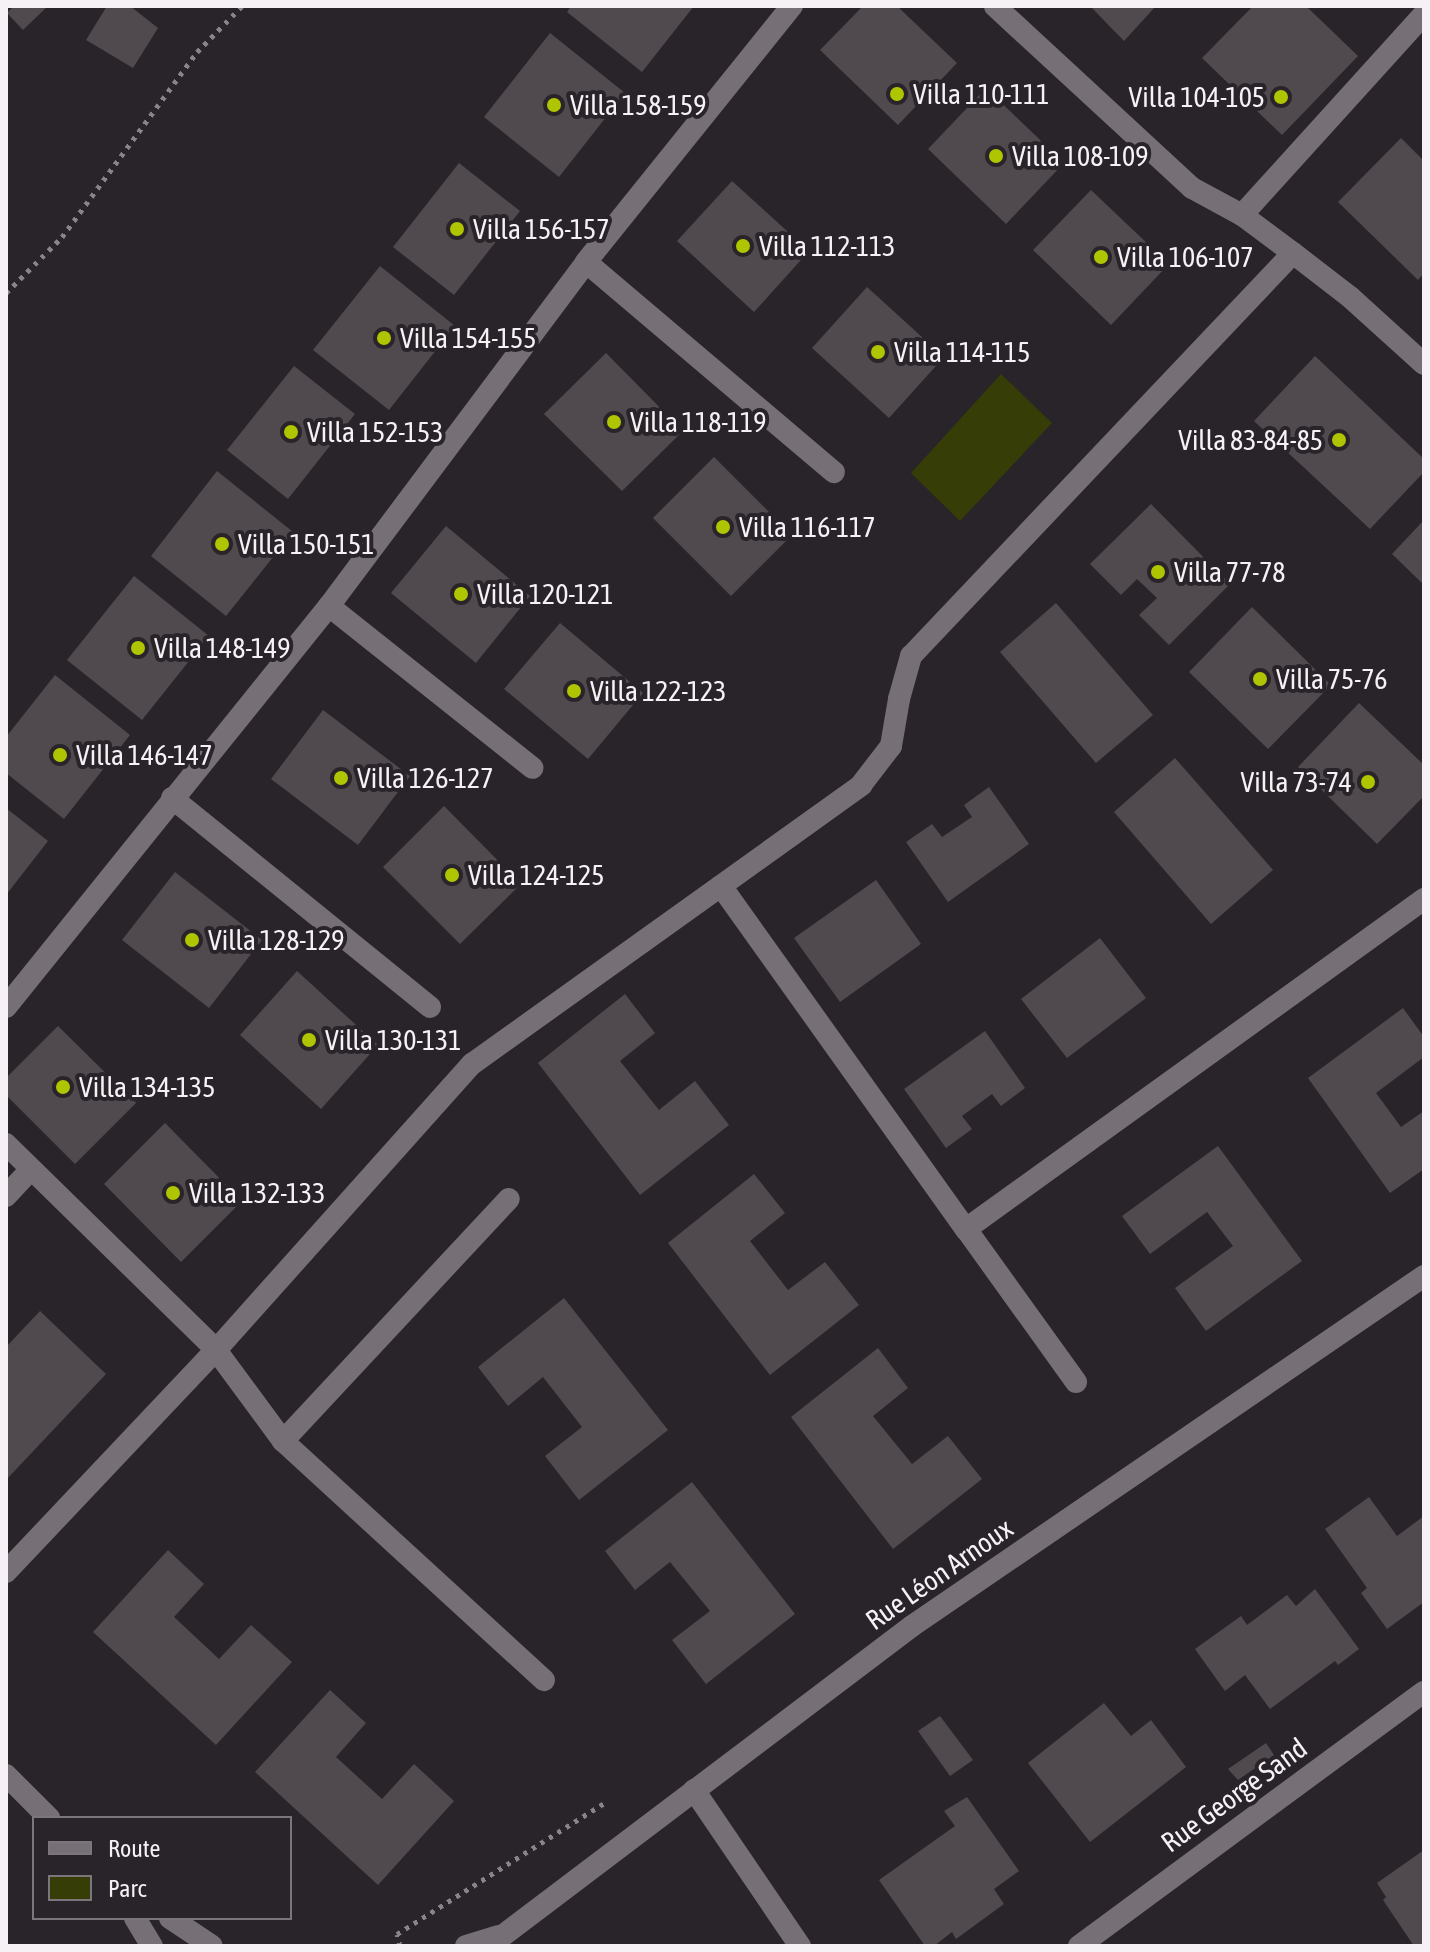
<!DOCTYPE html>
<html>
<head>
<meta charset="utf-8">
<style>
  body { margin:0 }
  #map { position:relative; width:1430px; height:1952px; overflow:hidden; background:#292429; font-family:"Asap Condensed",sans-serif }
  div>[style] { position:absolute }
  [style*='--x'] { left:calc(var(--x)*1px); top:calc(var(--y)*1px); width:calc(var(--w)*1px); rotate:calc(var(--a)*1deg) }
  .green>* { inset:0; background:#363d06 }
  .building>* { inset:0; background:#504a4f }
  .path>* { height:5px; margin-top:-2.5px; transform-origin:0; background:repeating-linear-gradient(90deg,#898489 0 4px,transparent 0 10px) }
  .minor>* { height:22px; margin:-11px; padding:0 11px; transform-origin:11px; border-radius:11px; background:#767076 }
  .dots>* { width:22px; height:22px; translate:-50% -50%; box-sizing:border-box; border:4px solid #292429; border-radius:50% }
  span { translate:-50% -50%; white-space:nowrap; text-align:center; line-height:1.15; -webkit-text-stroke:8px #292429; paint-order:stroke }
  .poi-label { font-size:28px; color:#f5f1f5 }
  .left { translate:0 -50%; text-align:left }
  .right { translate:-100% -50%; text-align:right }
  .street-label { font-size:28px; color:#f5f1f5 }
  .frame { position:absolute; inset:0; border:8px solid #f5f1f5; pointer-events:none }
  .legend { position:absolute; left:32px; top:1816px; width:260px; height:104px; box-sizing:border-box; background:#292429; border:2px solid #7b767b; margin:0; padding:10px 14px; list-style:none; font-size:24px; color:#f5f1f5 }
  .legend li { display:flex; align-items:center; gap:16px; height:40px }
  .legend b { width:40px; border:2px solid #7b767b }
</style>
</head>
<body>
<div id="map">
  <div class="green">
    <div style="clip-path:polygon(1001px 374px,1052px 423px,960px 521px,911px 473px)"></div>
  </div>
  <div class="building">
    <div style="clip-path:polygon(14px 6px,48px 6px,23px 30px,7px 13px)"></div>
    <div style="clip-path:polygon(107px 6px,130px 6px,158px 28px,133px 68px,86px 40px)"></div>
    <div style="clip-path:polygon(571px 6px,694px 6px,642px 72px,567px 12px)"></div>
    <div style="clip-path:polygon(863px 6px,897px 6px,957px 63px,898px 125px,820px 50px)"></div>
    <div style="clip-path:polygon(1090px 6px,1156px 6px,1124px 41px)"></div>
    <div style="clip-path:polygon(1253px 6px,1306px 6px,1358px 56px,1282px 135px,1202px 58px)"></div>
    <div style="clip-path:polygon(550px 33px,625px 93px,559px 177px,484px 117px)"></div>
    <div style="clip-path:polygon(986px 88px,1064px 163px,1006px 224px,928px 149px)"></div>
    <div style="clip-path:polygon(1401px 138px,1424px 161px,1424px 273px,1418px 280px,1338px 202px)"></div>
    <div style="clip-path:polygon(459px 163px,520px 211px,454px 295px,393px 247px)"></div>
    <div style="clip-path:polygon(732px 181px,809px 251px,754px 312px,677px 241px)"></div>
    <div style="clip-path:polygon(1091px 190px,1169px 264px,1111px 325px,1033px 250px)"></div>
    <div style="clip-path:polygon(380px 266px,455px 326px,389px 410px,313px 350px)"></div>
    <div style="clip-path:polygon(867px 287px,944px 357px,889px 418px,812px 348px)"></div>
    <div style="clip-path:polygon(606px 353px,683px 431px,622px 491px,544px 414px)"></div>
    <div style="clip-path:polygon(1315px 356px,1424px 459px,1424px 472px,1370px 529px,1254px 421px)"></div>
    <div style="clip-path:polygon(294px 366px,355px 414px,288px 499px,227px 450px)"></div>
    <div style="clip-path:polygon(714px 457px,792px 535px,731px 596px,653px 518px)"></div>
    <div style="clip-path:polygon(217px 471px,293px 532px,226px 616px,151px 556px)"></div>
    <div style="clip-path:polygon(1151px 504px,1230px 584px,1169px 645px,1139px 615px,1157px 598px,1137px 579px,1121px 595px,1090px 564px)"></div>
    <div style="clip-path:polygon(1424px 520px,1424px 585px,1392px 554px)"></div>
    <div style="clip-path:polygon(446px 526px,530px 596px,476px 663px,391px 593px)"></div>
    <div style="clip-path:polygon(134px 576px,209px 636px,142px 720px,67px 660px)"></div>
    <div style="clip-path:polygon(1056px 603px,1153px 715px,1096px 763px,1000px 652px)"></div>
    <div style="clip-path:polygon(1252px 607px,1331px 685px,1268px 749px,1189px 672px)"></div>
    <div style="clip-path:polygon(560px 623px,643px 693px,588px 759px,504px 689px)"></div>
    <div style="clip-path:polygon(55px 675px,130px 735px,64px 819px,6px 773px,6px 737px)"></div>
    <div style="clip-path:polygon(1359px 703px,1424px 765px,1424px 796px,1377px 844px,1298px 767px)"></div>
    <div style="clip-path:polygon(323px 710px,410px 776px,358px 845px,271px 779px)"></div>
    <div style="clip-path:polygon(1175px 758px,1273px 870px,1211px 924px,1114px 812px)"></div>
    <div style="clip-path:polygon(989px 787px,1029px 844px,948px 902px,906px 842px,932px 824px,942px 837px,972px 817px,964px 805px)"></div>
    <div style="clip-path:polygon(444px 806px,521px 884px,460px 944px,383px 867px)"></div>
    <div style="clip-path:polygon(6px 808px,48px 841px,6px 895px)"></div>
    <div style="clip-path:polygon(175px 872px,262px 940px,209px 1008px,122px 940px)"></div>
    <div style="clip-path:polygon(876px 880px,921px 944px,840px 1002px,794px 938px)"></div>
    <div style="clip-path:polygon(1100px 938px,1146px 998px,1067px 1058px,1021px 999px)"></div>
    <div style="clip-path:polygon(297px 971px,378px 1045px,321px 1109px,240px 1035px)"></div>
    <div style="clip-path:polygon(625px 994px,655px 1033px,620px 1061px,659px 1110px,695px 1081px,729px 1125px,640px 1195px,538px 1063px)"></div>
    <div style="clip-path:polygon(1403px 1008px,1424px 1037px,1424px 1057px,1376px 1093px,1401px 1127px,1424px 1111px,1424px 1169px,1390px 1193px,1308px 1078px)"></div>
    <div style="clip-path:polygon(58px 1026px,136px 1103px,75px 1164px,6px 1095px,6px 1078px)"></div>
    <div style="clip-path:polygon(985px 1031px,1025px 1088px,1001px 1106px,992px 1094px,962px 1116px,972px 1129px,946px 1148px,904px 1089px)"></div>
    <div style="clip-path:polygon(165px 1123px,242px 1201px,181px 1262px,104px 1184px)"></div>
    <div style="clip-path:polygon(1218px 1146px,1302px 1261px,1206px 1331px,1175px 1288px,1233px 1246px,1207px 1212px,1150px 1254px,1122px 1216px)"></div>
    <div style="clip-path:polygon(754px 1174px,785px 1213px,750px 1241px,788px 1290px,825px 1262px,859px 1305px,770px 1375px,668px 1243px)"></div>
    <div style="clip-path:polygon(564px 1298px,668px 1430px,579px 1500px,545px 1456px,582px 1427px,543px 1377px,508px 1406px,478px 1367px)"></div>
    <div style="clip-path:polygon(40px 1311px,106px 1374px,6px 1480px,6px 1347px)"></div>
    <div style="clip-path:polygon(878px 1348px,908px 1388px,873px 1416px,912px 1464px,948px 1436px,982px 1479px,893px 1549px,791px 1417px)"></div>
    <div style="clip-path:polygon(692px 1482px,795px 1614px,706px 1684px,672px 1640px,710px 1611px,670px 1562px,635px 1590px,605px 1551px)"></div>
    <div style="clip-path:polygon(1369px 1497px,1397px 1536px,1424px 1516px,1424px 1602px,1387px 1629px,1361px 1593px,1367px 1588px,1325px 1529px)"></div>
    <div style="clip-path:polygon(168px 1550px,204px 1584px,174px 1617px,219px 1659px,251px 1625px,292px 1662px,216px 1745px,93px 1632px)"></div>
    <div style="clip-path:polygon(1315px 1589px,1359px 1649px,1338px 1665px,1335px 1661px,1270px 1709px,1245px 1675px,1225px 1691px,1195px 1649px,1241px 1616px,1247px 1625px,1287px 1595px,1296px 1606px)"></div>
    <div style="clip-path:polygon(330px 1690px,366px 1723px,336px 1757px,382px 1799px,414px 1764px,454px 1801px,378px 1885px,255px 1772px)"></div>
    <div style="clip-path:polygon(1104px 1703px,1131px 1736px,1151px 1720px,1186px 1767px,1090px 1842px,1028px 1763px)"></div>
    <div style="clip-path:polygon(940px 1716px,973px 1760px,950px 1776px,918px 1731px)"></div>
    <div style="clip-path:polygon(1266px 1743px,1274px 1755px,1238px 1780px,1228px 1769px)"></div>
    <div style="clip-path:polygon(967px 1797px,1019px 1871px,994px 1889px,1004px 1904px,956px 1939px,952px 1932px,934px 1946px,925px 1946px,879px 1880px,955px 1826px,944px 1811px)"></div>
    <div style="clip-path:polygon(1424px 1850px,1424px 1946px,1414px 1946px,1383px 1900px,1386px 1897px,1377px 1883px)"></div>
  </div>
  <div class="path">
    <div style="--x:6;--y:293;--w:79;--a:-45"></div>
    <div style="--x:62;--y:237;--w:229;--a:-53.9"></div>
    <div style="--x:197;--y:52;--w:64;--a:-45.6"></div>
    <div style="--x:400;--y:1946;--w:12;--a:-104"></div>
    <div style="--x:397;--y:1934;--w:245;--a:-32.3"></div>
  </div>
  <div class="minor">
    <div style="--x:1242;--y:215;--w:271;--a:-47.8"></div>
    <div style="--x:1293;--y:253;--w:72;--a:37.7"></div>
    <div style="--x:1350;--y:297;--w:100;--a:42.2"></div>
    <div style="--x:586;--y:262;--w:325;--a:40.3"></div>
    <div style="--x:329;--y:606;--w:260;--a:38.5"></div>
    <div style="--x:172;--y:798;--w:332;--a:39"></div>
    <div style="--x:721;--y:886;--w:422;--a:54.5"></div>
    <div style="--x:6;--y:1007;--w:515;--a:-51.15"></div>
    <div style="--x:329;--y:606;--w:429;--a:-53.2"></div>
    <div style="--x:586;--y:262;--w:329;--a:-51.2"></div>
    <div style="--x:6;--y:1144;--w:294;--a:44.4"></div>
    <div style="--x:216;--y:1350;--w:113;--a:53.6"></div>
    <div style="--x:283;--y:1441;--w:354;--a:42.5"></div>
    <div style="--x:6;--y:1196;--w:35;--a:-47"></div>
    <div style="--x:1076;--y:1382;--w:188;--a:-125.7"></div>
    <div style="--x:966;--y:1229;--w:565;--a:-35.77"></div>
    <div style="--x:283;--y:1441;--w:331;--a:-47"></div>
    <div style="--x:6;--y:1572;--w:306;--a:-46.6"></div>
    <div style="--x:216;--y:1350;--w:384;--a:-48.2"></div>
    <div style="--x:472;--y:1064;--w:479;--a:-35.6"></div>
    <div style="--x:861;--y:785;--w:49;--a:-52.4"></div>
    <div style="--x:891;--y:746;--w:48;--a:-80.3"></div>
    <div style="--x:899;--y:699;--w:45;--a:-74.4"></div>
    <div style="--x:911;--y:656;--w:555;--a:-46.53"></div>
    <div style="--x:1293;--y:253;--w:64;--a:-143.3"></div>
    <div style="--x:1242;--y:215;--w:57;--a:-151.6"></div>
    <div style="--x:1192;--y:188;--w:268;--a:-137.3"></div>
    <div style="--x:6;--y:1775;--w:61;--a:45"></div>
    <div style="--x:694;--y:1790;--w:189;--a:55.8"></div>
    <div style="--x:135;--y:1918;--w:33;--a:59"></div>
    <div style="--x:170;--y:1918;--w:50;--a:33.7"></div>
    <div style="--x:466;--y:1946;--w:34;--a:-17"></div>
    <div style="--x:489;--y:1946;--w:530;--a:-37.11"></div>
    <div style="--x:912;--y:1626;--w:620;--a:-34.36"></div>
    <div style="--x:1079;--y:1946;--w:428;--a:-36.4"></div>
  </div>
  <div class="dots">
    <div style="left:897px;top:94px;background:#b0c502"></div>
    <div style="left:1281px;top:97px;background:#b0c502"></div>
    <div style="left:554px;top:105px;background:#b0c502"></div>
    <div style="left:996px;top:156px;background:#b0c502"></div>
    <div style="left:457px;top:229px;background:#b0c502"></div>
    <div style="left:743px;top:246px;background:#b0c502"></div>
    <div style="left:1101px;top:257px;background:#b0c502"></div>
    <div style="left:384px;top:338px;background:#b0c502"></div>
    <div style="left:878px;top:352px;background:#b0c502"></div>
    <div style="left:614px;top:422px;background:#b0c502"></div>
    <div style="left:291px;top:432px;background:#b0c502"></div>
    <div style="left:1339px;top:440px;background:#b0c502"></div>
    <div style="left:723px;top:527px;background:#b0c502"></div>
    <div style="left:222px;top:544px;background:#b0c502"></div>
    <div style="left:1158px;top:572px;background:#b0c502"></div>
    <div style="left:461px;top:594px;background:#b0c502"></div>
    <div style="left:138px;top:648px;background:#b0c502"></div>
    <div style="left:1260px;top:679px;background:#b0c502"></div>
    <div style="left:574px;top:691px;background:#b0c502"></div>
    <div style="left:60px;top:755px;background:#b0c502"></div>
    <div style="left:341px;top:778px;background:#b0c502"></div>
    <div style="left:1368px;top:782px;background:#b0c502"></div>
    <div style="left:452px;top:875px;background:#b0c502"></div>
    <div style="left:192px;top:940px;background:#b0c502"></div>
    <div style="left:309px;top:1040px;background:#b0c502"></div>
    <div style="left:63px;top:1087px;background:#b0c502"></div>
    <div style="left:173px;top:1193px;background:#b0c502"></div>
  </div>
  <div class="poi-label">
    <span class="left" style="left:913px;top:94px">Villa 110-111</span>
    <span class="right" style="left:1265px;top:97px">Villa 104-105</span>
    <span class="left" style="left:570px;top:105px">Villa 158-159</span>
    <span class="left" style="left:1012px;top:156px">Villa 108-109</span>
    <span class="left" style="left:473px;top:229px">Villa 156-157</span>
    <span class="left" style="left:759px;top:246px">Villa 112-113</span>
    <span class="left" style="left:1117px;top:257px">Villa 106-107</span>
    <span class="left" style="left:400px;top:338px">Villa 154-155</span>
    <span class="left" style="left:894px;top:352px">Villa 114-115</span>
    <span class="left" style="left:630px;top:422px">Villa 118-119</span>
    <span class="left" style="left:307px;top:432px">Villa 152-153</span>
    <span class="right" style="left:1323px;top:440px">Villa 83-84-85</span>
    <span class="left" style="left:739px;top:527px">Villa 116-117</span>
    <span class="left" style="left:238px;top:544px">Villa 150-151</span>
    <span class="left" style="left:1174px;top:572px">Villa 77-78</span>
    <span class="left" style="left:477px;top:594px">Villa 120-121</span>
    <span class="left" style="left:154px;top:648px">Villa 148-149</span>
    <span class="left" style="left:1276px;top:679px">Villa 75-76</span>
    <span class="left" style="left:590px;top:691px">Villa 122-123</span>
    <span class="left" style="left:76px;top:755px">Villa 146-147</span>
    <span class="left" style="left:357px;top:778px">Villa 126-127</span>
    <span class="right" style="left:1352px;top:782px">Villa 73-74</span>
    <span class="left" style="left:468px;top:875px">Villa 124-125</span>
    <span class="left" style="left:208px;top:940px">Villa 128-129</span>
    <span class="left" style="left:325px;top:1040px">Villa 130-131</span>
    <span class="left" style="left:79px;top:1087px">Villa 134-135</span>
    <span class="left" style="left:189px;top:1193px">Villa 132-133</span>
  </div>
  <div class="street-label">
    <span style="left:939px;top:1574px;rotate:-35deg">Rue Léon Arnoux</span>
    <span style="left:1234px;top:1795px;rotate:-36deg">Rue George Sand</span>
  </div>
  <div class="frame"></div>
  <ul class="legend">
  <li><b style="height:10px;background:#767076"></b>Route</li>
  <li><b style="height:22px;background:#363d06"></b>Parc</li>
  </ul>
</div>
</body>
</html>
